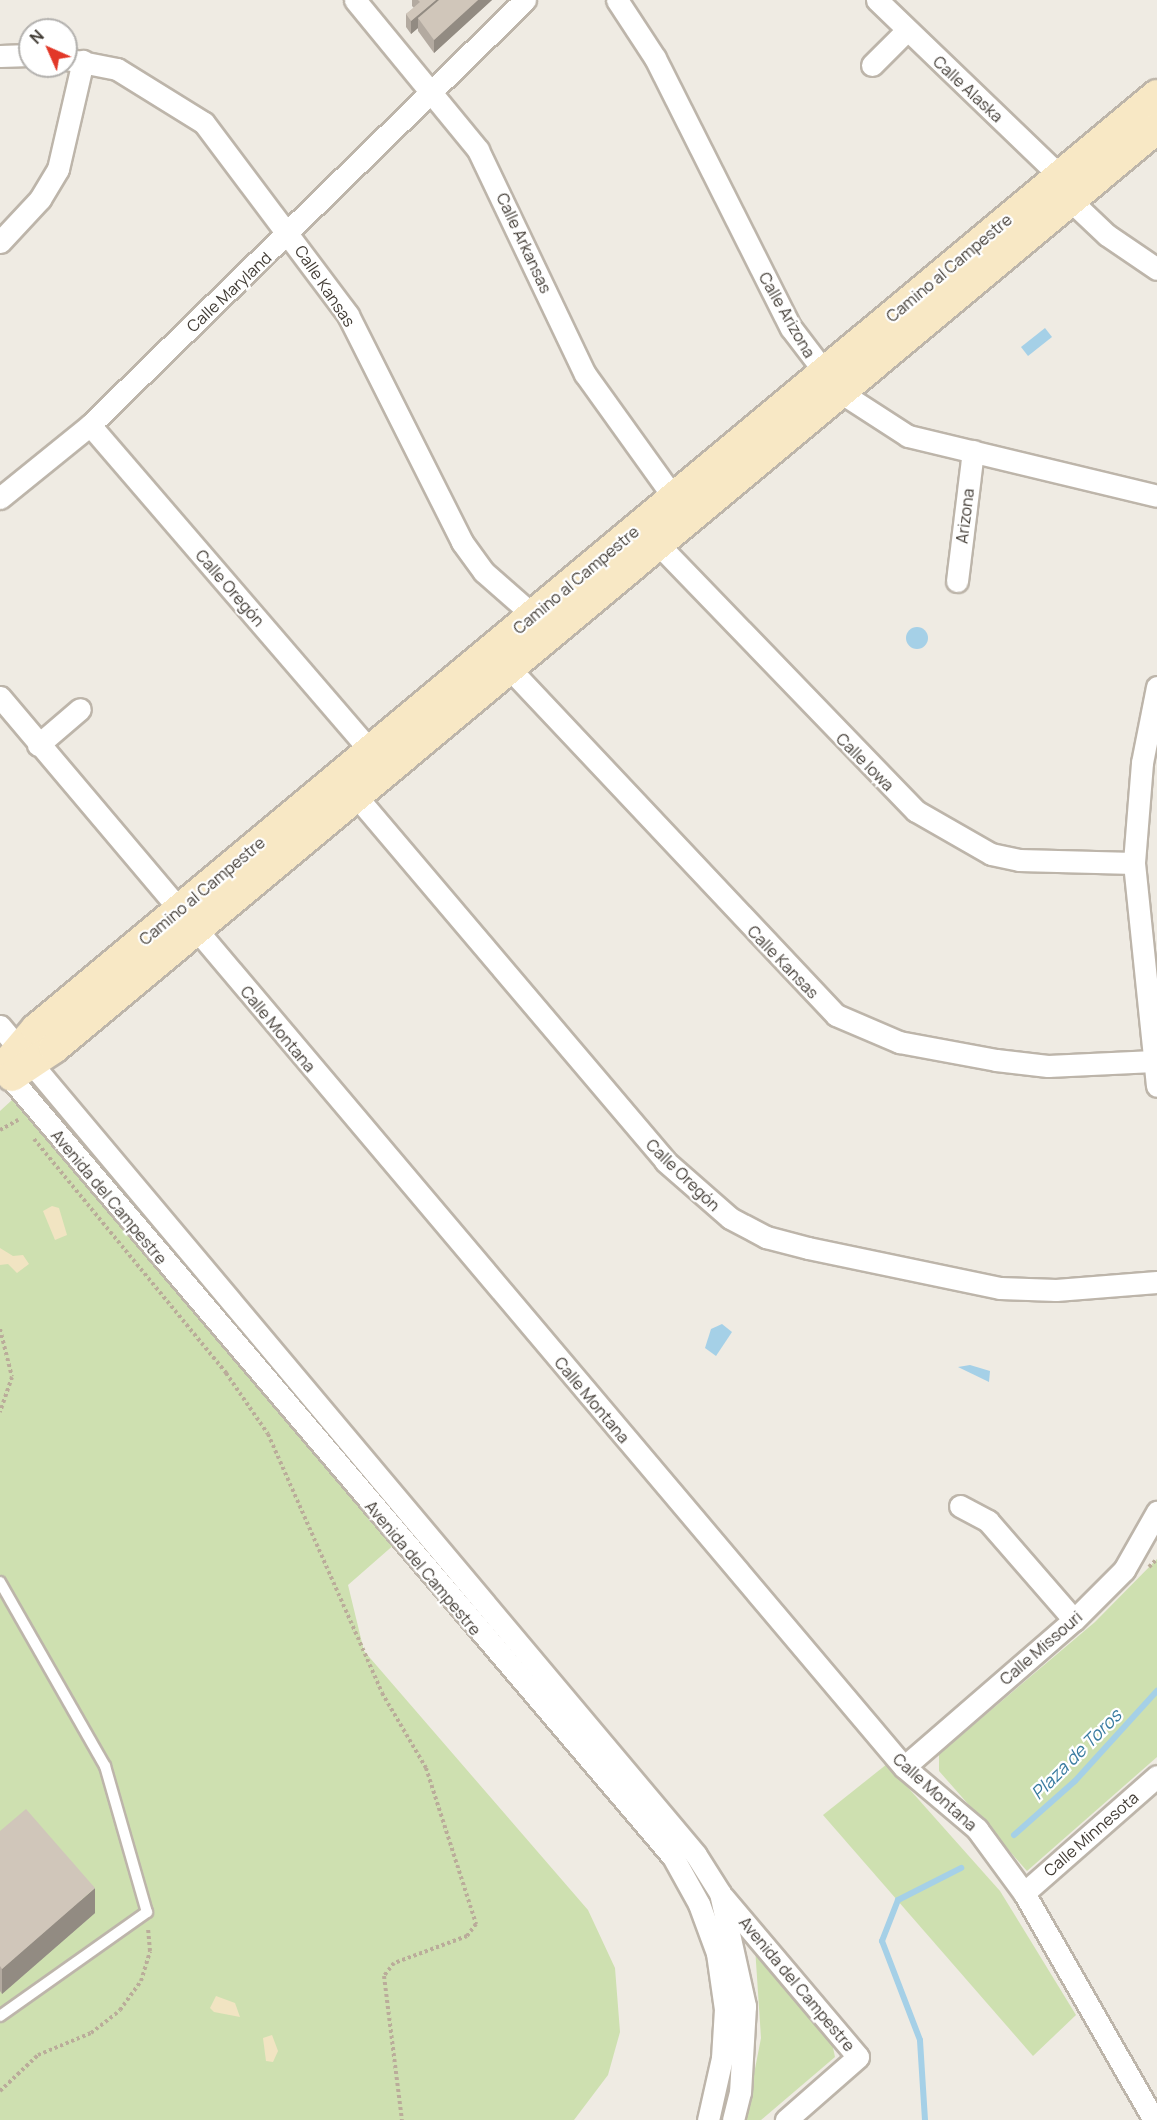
<!DOCTYPE html>
<html>
<head>
<meta charset="utf-8">
<style>
  body { margin:0 }
  #map { position:relative; width:1157px; height:2120px; overflow:hidden; background:#efebe3; font-family:Manrope,sans-serif }
  div>[style] { position:absolute }
  [style*='--x'] { left:calc(var(--x)*1px); top:calc(var(--y)*1px); width:calc(var(--w)*1px); rotate:calc(var(--a)*1deg) }
  .green>* { inset:0; background:#cee0b0 }
  .sand>* { inset:0; background:#f1e4c2 }
  .water>* { inset:0; background:#a5d0e7 }
  .round { border-radius:50% }
  .stream>* { height:6px; margin:-3px; padding:0 3px; transform-origin:3px; border-radius:3px; background:#a5d0e7 }
  .path>* { height:4px; margin-top:-2px; transform-origin:0; background:repeating-linear-gradient(90deg,#baac9a 0 3px,transparent 0 6px) }
  .roads { filter:drop-shadow(2px 0 #bdb5aa) drop-shadow(-2px 0 #bdb5aa) drop-shadow(0 2px #bdb5aa) drop-shadow(0 -2px #bdb5aa) }
  .lane>* { height:10px; margin:-5px; padding:0 5px; transform-origin:5px; border-radius:5px; background:#fff }
  .street>* { height:21px; margin:-10.5px; padding:0 10.5px; transform-origin:10.5px; border-radius:10.5px; background:#fff }
  .secondary>* { height:30px; margin:-15px; padding:0 15px; transform-origin:15px; border-radius:15px; background:#f8e8c5 }
  .wall>* { inset:0; background:#b3aaa0 }
  .shaded-wall>* { inset:0; background:#928b82 }
  .building>* { inset:0; background:#d0c6ba }
  span { translate:-50% -50%; white-space:nowrap; text-align:center; line-height:1.15; -webkit-text-stroke:4.5px #fff; paint-order:stroke }
  .street-label { font-size:16px; color:#413b34 }
  .water-label { font-size:18px; color:#3a7ca0; font-style:italic }
  .north { position:absolute; left:18px; top:18px; width:60px; height:60px; box-sizing:border-box; background:#fff; border:2px solid #b3b1ae; border-radius:50%; rotate:315deg; font-size:16px; font-weight:700; line-height:24px; text-align:center; color:#413b34 }
  .north::after { content:''; display:block; margin:auto; width:21px; height:27px; background:#e23828; clip-path:polygon(50% 0,100% 100%,50% 72%,0 100%) }
</style>
</head>
<body>
<div id="map">
  <div class="green">
    <div style="clip-path:polygon(12px 1100px,396px 1543px,348px 1585px,364px 1651px,588px 1910px,615px 1968px,620px 2032px,608px 2075px,574px 2120px,0 2120px,0 1111px)"></div>
    <div style="clip-path:polygon(1157px 1559px,1157px 1757px,1027px 1871px,939px 1771px,939px 1754px,1095px 1622px)"></div>
    <div style="clip-path:polygon(887px 1764px,1000px 1891px,1076px 2015px,1033px 2056px,823px 1815px)"></div>
    <div style="clip-path:polygon(755px 1947px,830px 2033px,835px 2057px,761px 2120px,745px 2120px,761px 2038px)"></div>
  </div>
  <div class="sand">
    <div style="clip-path:polygon(52px 1206px,59px 1208px,67px 1235px,55px 1240px,43px 1211px)"></div>
    <div style="clip-path:polygon(0 1248px,13px 1256px,23px 1255px,29px 1264px,17px 1273px,8px 1264px,0 1265px)"></div>
    <div style="clip-path:polygon(216px 1996px,235px 2003px,240px 2017px,214px 2012px,210px 2008px)"></div>
    <div style="clip-path:polygon(272px 2035px,278px 2051px,273px 2062px,266px 2061px,263px 2038px)"></div>
  </div>
  <div class="water">
    <div style="clip-path:polygon(1045px 328px,1052px 337px,1028px 356px,1021px 347px)"></div>
    <div class="round" style="left:906px;top:627px;width:22px;height:22px"></div>
    <div style="clip-path:polygon(722px 1324px,732px 1332px,716px 1356px,705px 1348px,711px 1329px)"></div>
    <div style="clip-path:polygon(970px 1365px,990px 1371px,989px 1382px,958px 1367px)"></div>
  </div>
  <div class="stream">
    <div style="--x:1014;--y:1835;--w:81;--a:-41.5"></div>
    <div style="--x:1075;--y:1781;--w:122;--a:-47.7"></div>
    <div style="--x:925;--y:2120;--w:80;--a:-93.6"></div>
    <div style="--x:920;--y:2040;--w:106;--a:-111"></div>
    <div style="--x:882;--y:1941;--w:44;--a:-68.7"></div>
    <div style="--x:898;--y:1900;--w:71;--a:-26.9"></div>
  </div>
  <div class="path">
    <div style="--x:0;--y:1130;--w:21;--a:-29"></div>
    <div style="--x:34;--y:1139;--w:303;--a:50.6"></div>
    <div style="--x:226;--y:1373;--w:74;--a:55.5"></div>
    <div style="--x:268;--y:1434;--w:283;--a:66.2"></div>
    <div style="--x:382;--y:1693;--w:87;--a:59.6"></div>
    <div style="--x:426;--y:1768;--w:164;--a:72.2"></div>
    <div style="--x:476;--y:1924;--w:15;--a:127"></div>
    <div style="--x:467;--y:1936;--w:78;--a:159.7"></div>
    <div style="--x:394;--y:1963;--w:16;--a:128"></div>
    <div style="--x:384;--y:1976;--w:145;--a:82.9"></div>
    <div style="--x:0;--y:1329;--w:49;--a:76"></div>
    <div style="--x:12;--y:1377;--w:37;--a:109"></div>
    <div style="--x:1149;--y:1567;--w:11;--a:-45"></div>
    <div style="--x:0;--y:2091;--w:52;--a:-43.5"></div>
    <div style="--x:38;--y:2055;--w:57;--a:-22.5"></div>
    <div style="--x:91;--y:2033;--w:37;--a:-38"></div>
    <div style="--x:120;--y:2010;--w:36;--a:-54"></div>
    <div style="--x:141;--y:1981;--w:31;--a:-73"></div>
    <div style="--x:150;--y:1951;--w:24;--a:-95"></div>
  </div>
  <div class="roads">
    <div class="lane">
      <div style="--x:0;--y:1582;--w:212;--a:60.3"></div>
      <div style="--x:105;--y:1766;--w:152;--a:74"></div>
      <div style="--x:147;--y:1912;--w:180;--a:144.7"></div>
    </div>
    <div class="street">
      <div style="--x:355;--y:0;--w:194;--a:50.6"></div>
      <div style="--x:478;--y:150;--w:248;--a:64.5"></div>
      <div style="--x:585;--y:374;--w:153;--a:54.3"></div>
      <div style="--x:617;--y:0;--w:69;--a:56.8"></div>
      <div style="--x:655;--y:58;--w:302;--a:63.3"></div>
      <div style="--x:791;--y:328;--w:81;--a:52.6"></div>
      <div style="--x:840;--y:392;--w:81;--a:32.9"></div>
      <div style="--x:908;--y:436;--w:256;--a:13.5"></div>
      <div style="--x:877;--y:0;--w:254;--a:43.9"></div>
      <div style="--x:0;--y:56;--w:30;--a:-2"></div>
      <div style="--x:66;--y:59;--w:52;--a:11.1"></div>
      <div style="--x:117;--y:69;--w:102;--a:31.8"></div>
      <div style="--x:204;--y:123;--w:240;--a:53.1"></div>
      <div style="--x:348;--y:315;--w:254;--a:63.3"></div>
      <div style="--x:462;--y:542;--w:37;--a:54"></div>
      <div style="--x:484;--y:572;--w:65;--a:41.3"></div>
      <div style="--x:872;--y:65;--w:48;--a:-45"></div>
      <div style="--x:1070;--y:200;--w:51;--a:43.4"></div>
      <div style="--x:1107;--y:235;--w:60;--a:34.2"></div>
      <div style="--x:0;--y:242;--w:59;--a:-47.1"></div>
      <div style="--x:40;--y:199;--w:35;--a:-59"></div>
      <div style="--x:58;--y:169;--w:111;--a:-77"></div>
      <div style="--x:90;--y:425;--w:430;--a:49.3"></div>
      <div style="--x:0;--y:498;--w:116;--a:-39"></div>
      <div style="--x:90;--y:425;--w:608;--a:-44.33"></div>
      <div style="--x:658;--y:544;--w:371;--a:46"></div>
      <div style="--x:916;--y:811;--w:86;--a:29.8"></div>
      <div style="--x:991;--y:854;--w:29;--a:12"></div>
      <div style="--x:1019;--y:860;--w:115;--a:1.5"></div>
      <div style="--x:957;--y:581;--w:131;--a:-83"></div>
      <div style="--x:509;--y:668;--w:477;--a:46.7"></div>
      <div style="--x:836;--y:1015;--w:69;--a:23.2"></div>
      <div style="--x:899;--y:1042;--w:99;--a:10.5"></div>
      <div style="--x:996;--y:1060;--w:52;--a:6.6"></div>
      <div style="--x:1048;--y:1066;--w:106;--a:-2.7"></div>
      <div style="--x:1157;--y:687;--w:77;--a:101.2"></div>
      <div style="--x:1142;--y:763;--w:100;--a:94.6"></div>
      <div style="--x:1134;--y:863;--w:224;--a:84.1"></div>
      <div style="--x:0;--y:697;--w:1401;--a:49.81"></div>
      <div style="--x:904;--y:1767;--w:96;--a:40.3"></div>
      <div style="--x:977;--y:1829;--w:79;--a:53.7"></div>
      <div style="--x:1024;--y:1893;--w:262;--a:60.2"></div>
      <div style="--x:38;--y:745;--w:55;--a:-40.6"></div>
      <div style="--x:356;--y:796;--w:478;--a:49.7"></div>
      <div style="--x:665;--y:1161;--w:86;--a:41.2"></div>
      <div style="--x:730;--y:1218;--w:41;--a:27.8"></div>
      <div style="--x:766;--y:1237;--w:43;--a:14.7"></div>
      <div style="--x:808;--y:1248;--w:196;--a:11.8"></div>
      <div style="--x:1000;--y:1288;--w:56;--a:2"></div>
      <div style="--x:1056;--y:1290;--w:101;--a:-4.5"></div>
      <div style="--x:0;--y:1026;--w:1082;--a:49.98"></div>
      <div style="--x:696;--y:1855;--w:45;--a:57.7"></div>
      <div style="--x:720;--y:1893;--w:116;--a:77.5"></div>
      <div style="--x:745;--y:2006;--w:86;--a:93.3"></div>
      <div style="--x:740;--y:2092;--w:29;--a:104"></div>
      <div style="--x:2;--y:1068;--w:1036;--a:49.62"></div>
      <div style="--x:673;--y:1857;--w:54;--a:61"></div>
      <div style="--x:699;--y:1904;--w:52;--a:69.8"></div>
      <div style="--x:717;--y:1953;--w:57;--a:81.9"></div>
      <div style="--x:725;--y:2009;--w:49;--a:93.5"></div>
      <div style="--x:722;--y:2058;--w:64;--a:102.7"></div>
      <div style="--x:960;--y:1506;--w:32;--a:28"></div>
      <div style="--x:988;--y:1521;--w:131;--a:49"></div>
      <div style="--x:904;--y:1767;--w:225;--a:-40.9"></div>
      <div style="--x:1074;--y:1620;--w:71;--a:-45"></div>
      <div style="--x:1124;--y:1570;--w:67;--a:-60.4"></div>
      <div style="--x:1024;--y:1893;--w:177;--a:-41.3"></div>
      <div style="--x:723;--y:1897;--w:209;--a:49.8"></div>
      <div style="--x:858;--y:2057;--w:96;--a:138.8"></div>
    </div>
    <div class="secondary">
      <div style="--x:2;--y:1069;--w:52;--a:-49.6"></div>
      <div style="--x:36;--y:1029;--w:1459;--a:-39.8"></div>
      <div style="--x:12;--y:1076;--w:50;--a:-33.7"></div>
      <div style="--x:54;--y:1048;--w:1436;--a:-39.83"></div>
    </div>
  </div>
  <div class="wall">
    <div style="clip-path:polygon(412px 0,492px 0,434px 53px,418px 31px,418px 28px,411px 34px,406px 27px,406px 14px,414px 8px,412px 6px)"></div>
    <div style="clip-path:polygon(0 1831px,95px 1913px,2px 1994px,0 1991px)"></div>
  </div>
  <div class="shaded-wall">
    <div style="clip-path:polygon(436px 0,451px 0,418px 18px,418px 28px,411px 34px,411px 21px)"></div>
    <div style="clip-path:polygon(478px 0,492px 0,434px 53px,434px 40px)"></div>
    <div style="clip-path:polygon(95px 1888px,95px 1913px,2px 1994px,2px 1969px)"></div>
  </div>
  <div class="building">
    <div style="clip-path:polygon(418px 0,436px 0,411px 21px,406px 14px,420px 2px)"></div>
    <div style="clip-path:polygon(439px 0,478px 0,434px 40px,418px 18px)"></div>
    <div style="clip-path:polygon(26px 1809px,95px 1888px,2px 1969px,0 1966px,0 1831px)"></div>
  </div>
  <div class="street-label">
    <span style="left:968px;top:89px;rotate:43deg">Calle Alaska</span>
    <span style="left:524px;top:243px;rotate:65deg">Calle Arkansas</span>
    <span style="left:949px;top:268px;rotate:-40deg">Camino al Campestre</span>
    <span style="left:325px;top:286px;rotate:56deg">Calle Kansas</span>
    <span style="left:229px;top:292px;rotate:-43deg">Calle Maryland</span>
    <span style="left:787px;top:315px;rotate:60deg">Calle Arizona</span>
    <span style="left:965px;top:516px;rotate:-83deg">Arizona</span>
    <span style="left:576px;top:580px;rotate:-40deg">Camino al Campestre</span>
    <span style="left:230px;top:588px;rotate:49deg">Calle Oregón</span>
    <span style="left:865px;top:762px;rotate:45deg">Calle Iowa</span>
    <span style="left:202px;top:891px;rotate:-40deg">Camino al Campestre</span>
    <span style="left:783px;top:962px;rotate:46deg">Calle Kansas</span>
    <span style="left:278px;top:1029px;rotate:50deg">Calle Montana</span>
    <span style="left:683px;top:1175px;rotate:44deg">Calle Oregón</span>
    <span style="left:109px;top:1197px;rotate:50deg">Avenida del Campestre</span>
    <span style="left:592px;top:1400px;rotate:50deg">Calle Montana</span>
    <span style="left:423px;top:1568px;rotate:50deg">Avenida del Campestre</span>
    <span style="left:1041px;top:1648px;rotate:-41deg">Calle Missouri</span>
    <span style="left:935px;top:1792px;rotate:42deg">Calle Montana</span>
    <span style="left:1091px;top:1834px;rotate:-41deg">Calle Minnesota</span>
    <span style="left:797px;top:1984px;rotate:50deg">Avenida del Campestre</span>
  </div>
  <div class="water-label">
    <span style="left:1076px;top:1754px;rotate:-45deg">Plaza de Toros</span>
  </div>
  <div class="north">N</div>
</div>
</body>
</html>
